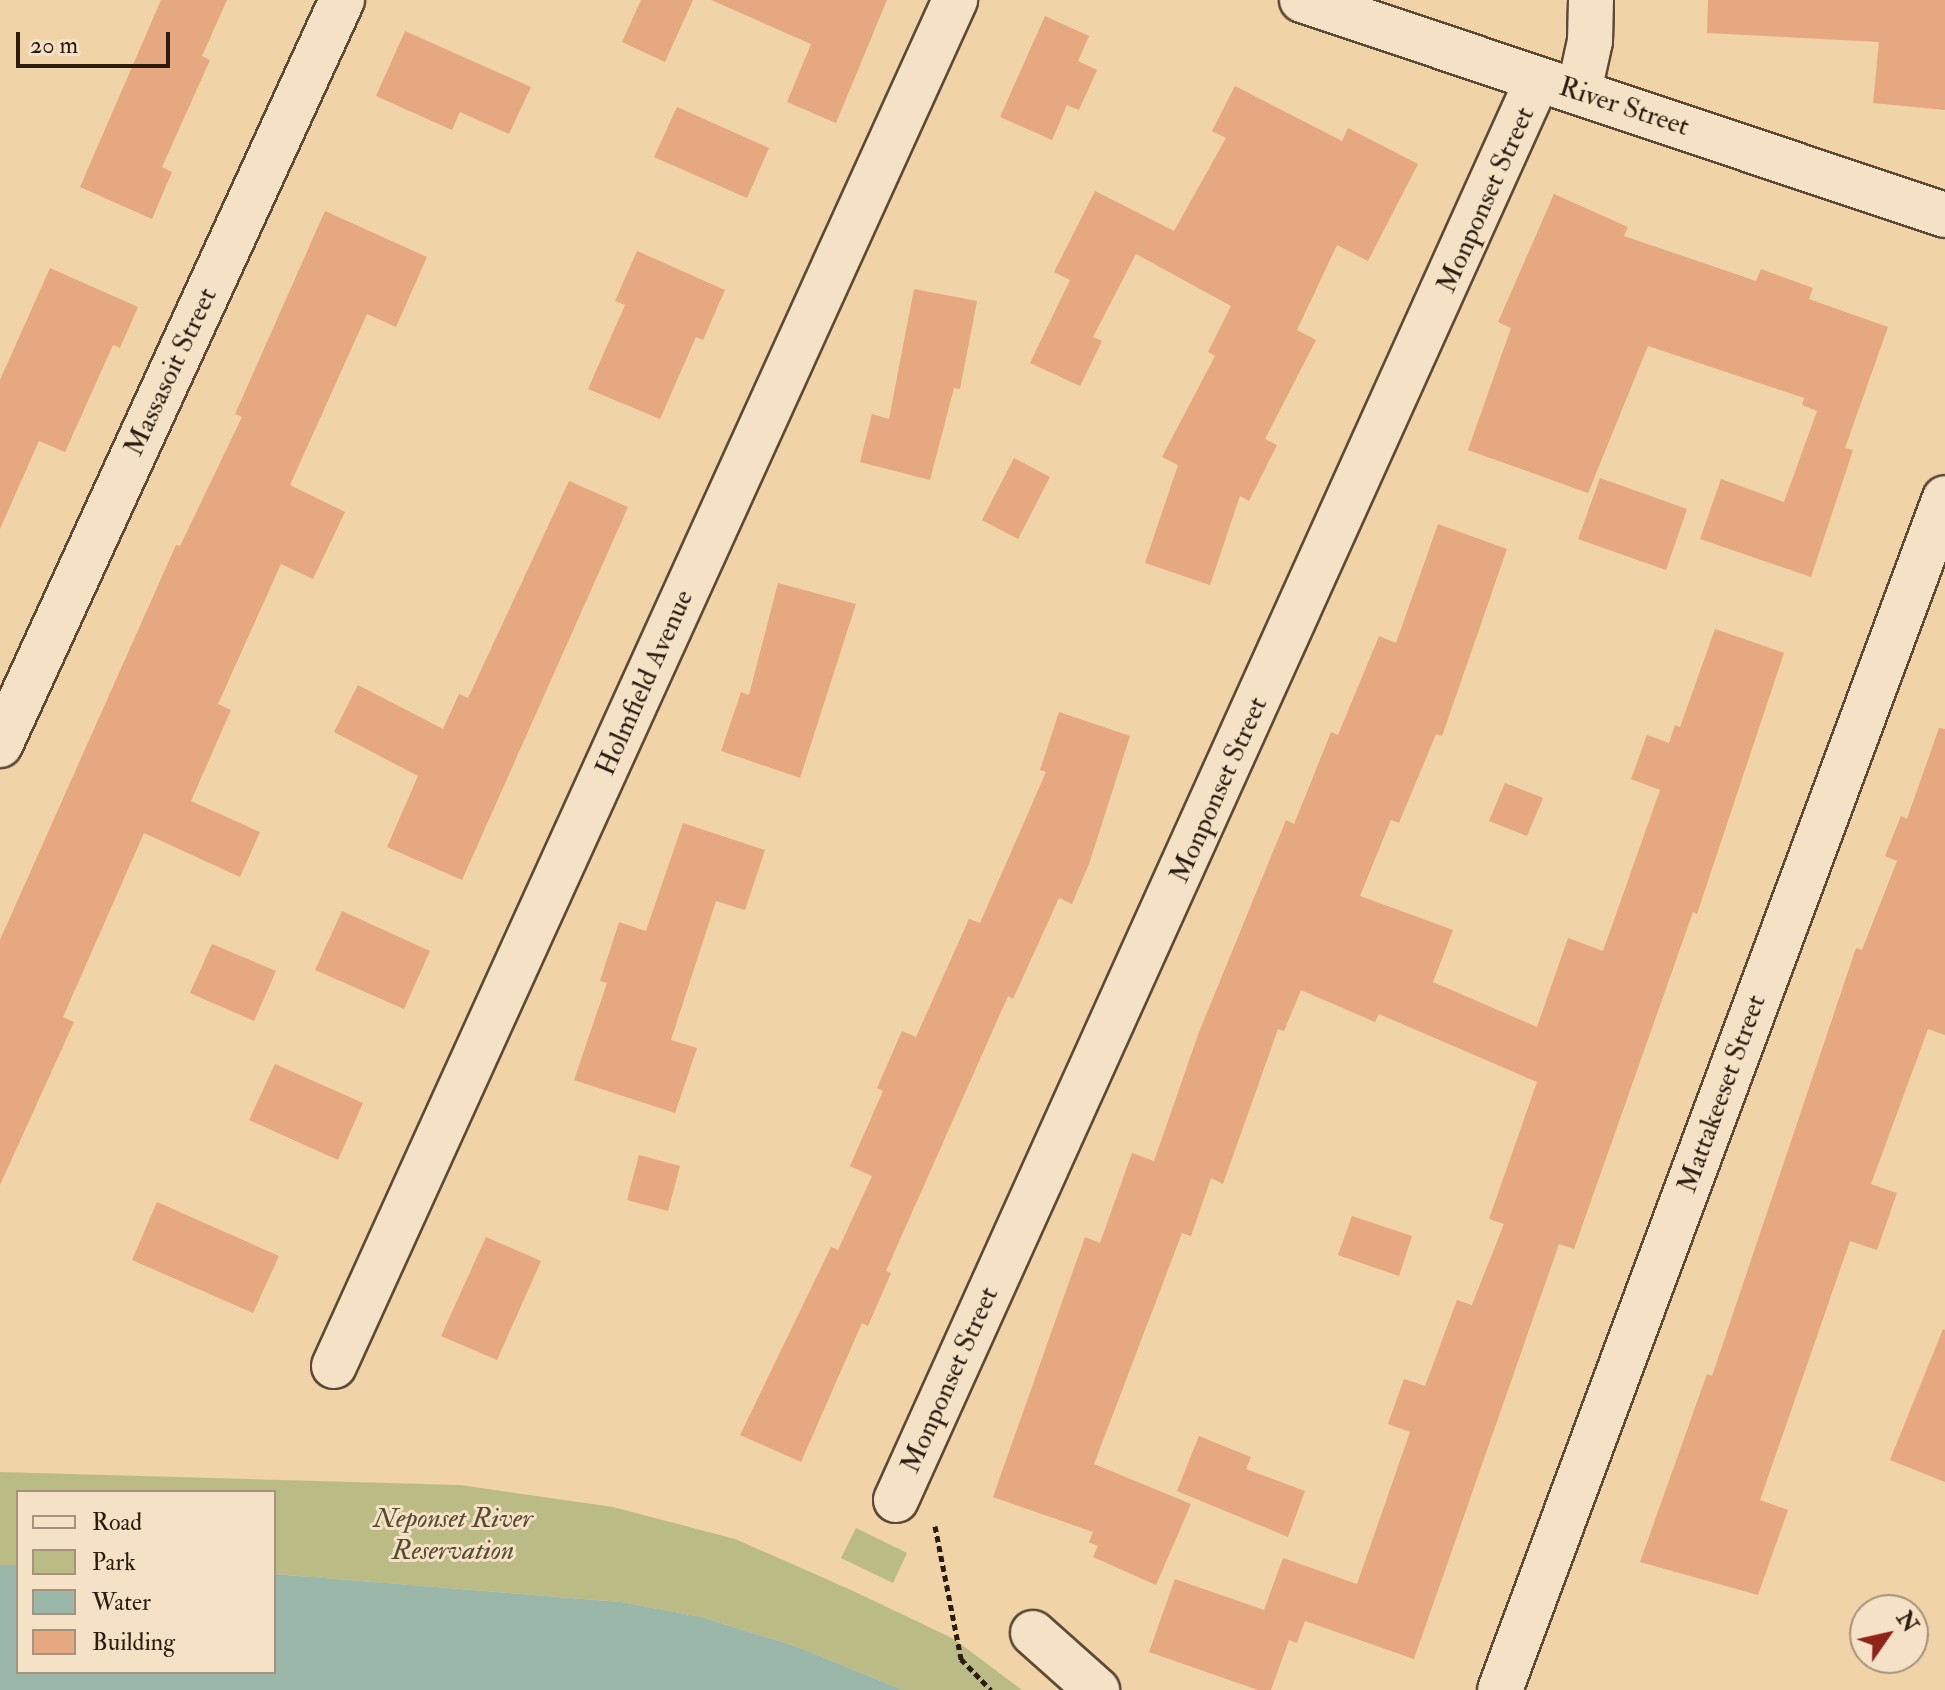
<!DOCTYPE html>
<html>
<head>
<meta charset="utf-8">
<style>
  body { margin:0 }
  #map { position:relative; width:1945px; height:1690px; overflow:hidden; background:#f0d3a7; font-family:"IM FELL Double Pica",serif }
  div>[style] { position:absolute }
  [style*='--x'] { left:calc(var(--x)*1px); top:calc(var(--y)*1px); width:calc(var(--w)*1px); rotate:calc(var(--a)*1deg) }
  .green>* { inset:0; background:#bbbc85 }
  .water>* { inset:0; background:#9ab7a9 }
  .building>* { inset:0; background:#e6a880 }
  .path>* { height:5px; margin-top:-2.5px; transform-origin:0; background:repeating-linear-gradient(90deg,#2c1c10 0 6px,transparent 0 10px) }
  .roads { filter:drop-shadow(2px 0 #5d4a36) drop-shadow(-2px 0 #5d4a36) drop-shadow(0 2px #5d4a36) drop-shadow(0 -2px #5d4a36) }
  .minor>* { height:44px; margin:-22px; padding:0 22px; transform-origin:22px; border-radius:22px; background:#f5e2c6 }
  .secondary>* { height:44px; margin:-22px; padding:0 22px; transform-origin:22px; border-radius:22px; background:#f5e2c6 }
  span { translate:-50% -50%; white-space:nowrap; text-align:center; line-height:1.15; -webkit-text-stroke:6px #f5e2c6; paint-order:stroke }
  .street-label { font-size:28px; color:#2c1c10 }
  .park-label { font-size:28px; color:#574c33; font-style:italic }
  .legend { position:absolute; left:16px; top:1490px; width:260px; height:184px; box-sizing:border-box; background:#f5e2c6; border:2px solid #a5937d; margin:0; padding:10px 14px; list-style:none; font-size:24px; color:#2c1c10 }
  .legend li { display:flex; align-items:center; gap:16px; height:40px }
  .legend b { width:40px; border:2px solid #a5937d }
  .north { position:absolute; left:1849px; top:1594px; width:80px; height:80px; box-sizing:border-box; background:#f5e2c6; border:2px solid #a5937d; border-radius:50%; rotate:56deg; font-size:22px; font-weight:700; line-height:32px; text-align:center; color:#2c1c10 }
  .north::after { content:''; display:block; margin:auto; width:28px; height:36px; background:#8f2418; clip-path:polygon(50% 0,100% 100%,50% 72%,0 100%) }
  .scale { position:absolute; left:16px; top:32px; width:154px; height:36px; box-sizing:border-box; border:4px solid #2c1c10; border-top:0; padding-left:10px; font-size:24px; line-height:28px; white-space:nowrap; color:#2c1c10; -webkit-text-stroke:6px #f5e2c6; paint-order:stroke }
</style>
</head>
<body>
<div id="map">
  <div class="green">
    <div style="clip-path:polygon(0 1472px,460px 1485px,613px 1507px,735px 1539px,851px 1590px,954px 1639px,1022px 1690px,903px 1690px,795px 1646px,701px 1617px,621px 1602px,274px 1574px,274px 1492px,18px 1492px,18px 1565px,0 1565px)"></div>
    <div style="clip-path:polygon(856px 1528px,907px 1553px,893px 1583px,841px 1558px)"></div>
  </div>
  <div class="water">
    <div style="clip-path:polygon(0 1565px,18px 1565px,18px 1672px,274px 1672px,274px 1574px,621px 1602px,701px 1617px,795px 1646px,903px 1690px,0 1690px)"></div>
  </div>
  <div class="building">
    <div style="clip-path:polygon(161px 0,227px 0,202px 56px,210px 60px,162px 167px,172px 172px,152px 219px,80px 187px)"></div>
    <div style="clip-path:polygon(641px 0,693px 0,665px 62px,622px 42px)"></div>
    <div style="clip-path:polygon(711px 0,887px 0,836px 123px,787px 102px,811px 44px)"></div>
    <div style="clip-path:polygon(1708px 0,1945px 0,1945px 110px,1873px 103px,1879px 42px,1707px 33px)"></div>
    <div style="clip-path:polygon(1045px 16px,1089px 36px,1078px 61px,1097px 70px,1079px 110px,1067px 105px,1052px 140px,1000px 117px)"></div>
    <div style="clip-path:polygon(405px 31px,531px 87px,509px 134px,460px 112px,452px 130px,376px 96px)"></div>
    <div style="clip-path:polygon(1235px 86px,1342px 141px,1348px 128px,1418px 164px,1368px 261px,1337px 245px,1297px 330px,1316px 340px,1265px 439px,1277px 445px,1249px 501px,1240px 496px,1210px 585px,1145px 563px,1178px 465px,1162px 457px,1215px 356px,1208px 352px,1231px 306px,1136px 254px,1093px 337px,1102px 341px,1080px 386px,1030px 363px,1070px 280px,1054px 272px,1095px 191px,1174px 231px,1226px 138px,1212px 131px)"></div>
    <div style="clip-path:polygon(677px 107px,769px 148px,747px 198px,654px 157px)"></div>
    <div style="clip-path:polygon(1554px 194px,1628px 227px,1624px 236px,1756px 281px,1761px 269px,1813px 288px,1809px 299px,1888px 327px,1845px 448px,1853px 450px,1811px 577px,1700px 539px,1721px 479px,1784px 502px,1817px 411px,1802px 405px,1804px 398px,1648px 346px,1588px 493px,1468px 450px,1511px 328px,1498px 322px)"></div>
    <div style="clip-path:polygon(325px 211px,427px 257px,396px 327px,367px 314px,290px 485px,345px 512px,313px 579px,281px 564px,218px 704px,231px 710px,191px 801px,260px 832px,240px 877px,144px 833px,63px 1017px,74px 1022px,0 1185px,0 940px,176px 545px,180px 546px,242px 417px,235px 414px)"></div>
    <div style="clip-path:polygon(637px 251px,725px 290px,703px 340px,696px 337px,660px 419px,588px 389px,625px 305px,615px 301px)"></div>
    <div style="clip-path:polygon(50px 268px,138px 307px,120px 348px,113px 345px,65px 452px,39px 441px,0 529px,0 380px)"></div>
    <div style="clip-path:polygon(914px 289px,977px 301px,960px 389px,954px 388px,930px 480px,860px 462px,872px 414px,889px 419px)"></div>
    <div style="clip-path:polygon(1014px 458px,1050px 477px,1018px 539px,982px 520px)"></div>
    <div style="clip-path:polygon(1600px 478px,1687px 509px,1666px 570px,1578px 539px)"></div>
    <div style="clip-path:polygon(569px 481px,628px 507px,462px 880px,387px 847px,418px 776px,334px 732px,358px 685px,443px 729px,459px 694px,468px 698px)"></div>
    <div style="clip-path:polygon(1438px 524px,1507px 549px,1442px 736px,1436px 734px,1399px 823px,1391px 820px,1360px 896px,1453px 930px,1433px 982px,1537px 1027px,1568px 938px,1603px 951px,1660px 790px,1631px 779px,1647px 735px,1669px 743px,1675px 725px,1680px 727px,1715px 629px,1784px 653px,1697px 914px,1693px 912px,1574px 1249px,1559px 1244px,1414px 1659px,1305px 1621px,1297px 1643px,1289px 1640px,1271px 1690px,1258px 1690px,1149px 1652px,1175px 1579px,1264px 1610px,1283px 1558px,1357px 1584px,1410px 1432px,1388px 1424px,1404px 1379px,1425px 1386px,1457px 1300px,1472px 1305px,1504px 1224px,1489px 1219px,1537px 1082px,1379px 1014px,1375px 1022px,1301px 990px,1284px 1031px,1278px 1029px,1223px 1184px,1211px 1178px,1191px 1236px,1182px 1233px,1094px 1464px,1191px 1504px,1156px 1585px,1093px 1557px,1098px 1546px,1089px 1542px,1093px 1532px,993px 1497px,1085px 1237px,1100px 1243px,1132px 1153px,1154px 1161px,1199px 1032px,1286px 820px,1294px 824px,1331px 732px,1338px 735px,1379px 636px,1396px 643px)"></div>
    <div style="clip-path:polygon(778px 583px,856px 604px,800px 778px,721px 751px,741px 692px,749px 695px)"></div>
    <div style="clip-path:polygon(1059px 712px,1130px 736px,1089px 864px,1072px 904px,1059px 898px,1013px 999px,1008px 996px,886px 1271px,891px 1273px,868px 1326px,862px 1323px,801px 1462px,740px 1435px,831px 1247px,838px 1250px,872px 1176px,850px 1166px,883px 1091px,877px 1088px,902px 1031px,916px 1037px,969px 919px,980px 923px,1046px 772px,1040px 770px)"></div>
    <div style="clip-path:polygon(1939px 728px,1945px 729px,1945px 1035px,1928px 1029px,1871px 1184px,1897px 1193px,1877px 1250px,1850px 1241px,1760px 1500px,1788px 1510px,1758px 1595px,1640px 1562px,1707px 1374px,1712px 1376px,1856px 948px,1862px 950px,1897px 861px,1885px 856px,1901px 816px,1907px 819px)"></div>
    <div style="clip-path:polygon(1505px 783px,1543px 798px,1527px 836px,1489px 821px)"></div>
    <div style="clip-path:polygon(683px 823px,765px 850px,745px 910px,716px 901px,671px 1040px,697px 1048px,675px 1113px,574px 1080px,607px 983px,600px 981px,619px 922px,646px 931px)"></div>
    <div style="clip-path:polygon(342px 911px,430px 951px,404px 1009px,315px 970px)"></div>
    <div style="clip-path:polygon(212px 944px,276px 971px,254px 1021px,190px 993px)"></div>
    <div style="clip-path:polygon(275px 1064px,363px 1103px,338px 1160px,249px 1120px)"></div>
    <div style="clip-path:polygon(639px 1155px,680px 1166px,668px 1211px,627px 1200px)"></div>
    <div style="clip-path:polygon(157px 1202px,279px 1256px,253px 1313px,132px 1260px)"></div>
    <div style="clip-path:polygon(1352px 1216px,1412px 1236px,1399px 1276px,1338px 1255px)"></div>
    <div style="clip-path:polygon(486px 1237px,541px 1261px,497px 1360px,441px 1336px)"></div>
    <div style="clip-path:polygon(1943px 1329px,1945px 1330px,1945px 1482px,1890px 1460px)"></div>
    <div style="clip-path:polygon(1199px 1436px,1251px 1457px,1246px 1469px,1305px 1491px,1288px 1537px,1177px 1491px)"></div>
  </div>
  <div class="path">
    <div style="--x:935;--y:1526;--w:136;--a:78.9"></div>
    <div style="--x:961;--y:1659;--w:43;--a:45.9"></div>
  </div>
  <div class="roads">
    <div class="minor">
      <div style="--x:1579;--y:91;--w:51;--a:-77.6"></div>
      <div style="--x:1590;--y:41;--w:41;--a:-88.6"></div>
      <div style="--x:0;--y:745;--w:820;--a:-65.34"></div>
      <div style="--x:334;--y:1366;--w:1501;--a:-65.55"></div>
      <div style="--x:896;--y:1500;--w:1559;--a:-65.69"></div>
      <div style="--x:1033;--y:1633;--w:86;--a:41.7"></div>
      <div style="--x:1500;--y:1690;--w:1272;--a:-69.53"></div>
    </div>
    <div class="secondary">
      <div style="--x:1302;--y:0;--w:678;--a:18.49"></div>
    </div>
  </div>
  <div class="street-label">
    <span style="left:1624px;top:107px;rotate:18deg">River Street</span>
    <span style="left:1486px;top:200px;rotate:-66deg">Monponset Street</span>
    <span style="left:171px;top:372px;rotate:-65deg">Massasoit Street</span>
    <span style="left:645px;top:683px;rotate:-66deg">Holmfield Avenue</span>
    <span style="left:1219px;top:790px;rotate:-66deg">Monponset Street</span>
    <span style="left:1722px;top:1094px;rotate:-70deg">Mattakeeset Street</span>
    <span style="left:950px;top:1380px;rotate:-66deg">Monponset Street</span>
  </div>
  <div class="park-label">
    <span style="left:453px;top:1535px">Neponset River<br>Reservation</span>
  </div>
  <ul class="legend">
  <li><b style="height:10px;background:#f5e2c6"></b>Road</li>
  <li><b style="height:22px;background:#bbbc85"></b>Park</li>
  <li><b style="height:22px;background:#9ab7a9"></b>Water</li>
  <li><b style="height:22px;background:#e6a880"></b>Building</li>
  </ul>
  <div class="north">N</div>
  <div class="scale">20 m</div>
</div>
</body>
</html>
